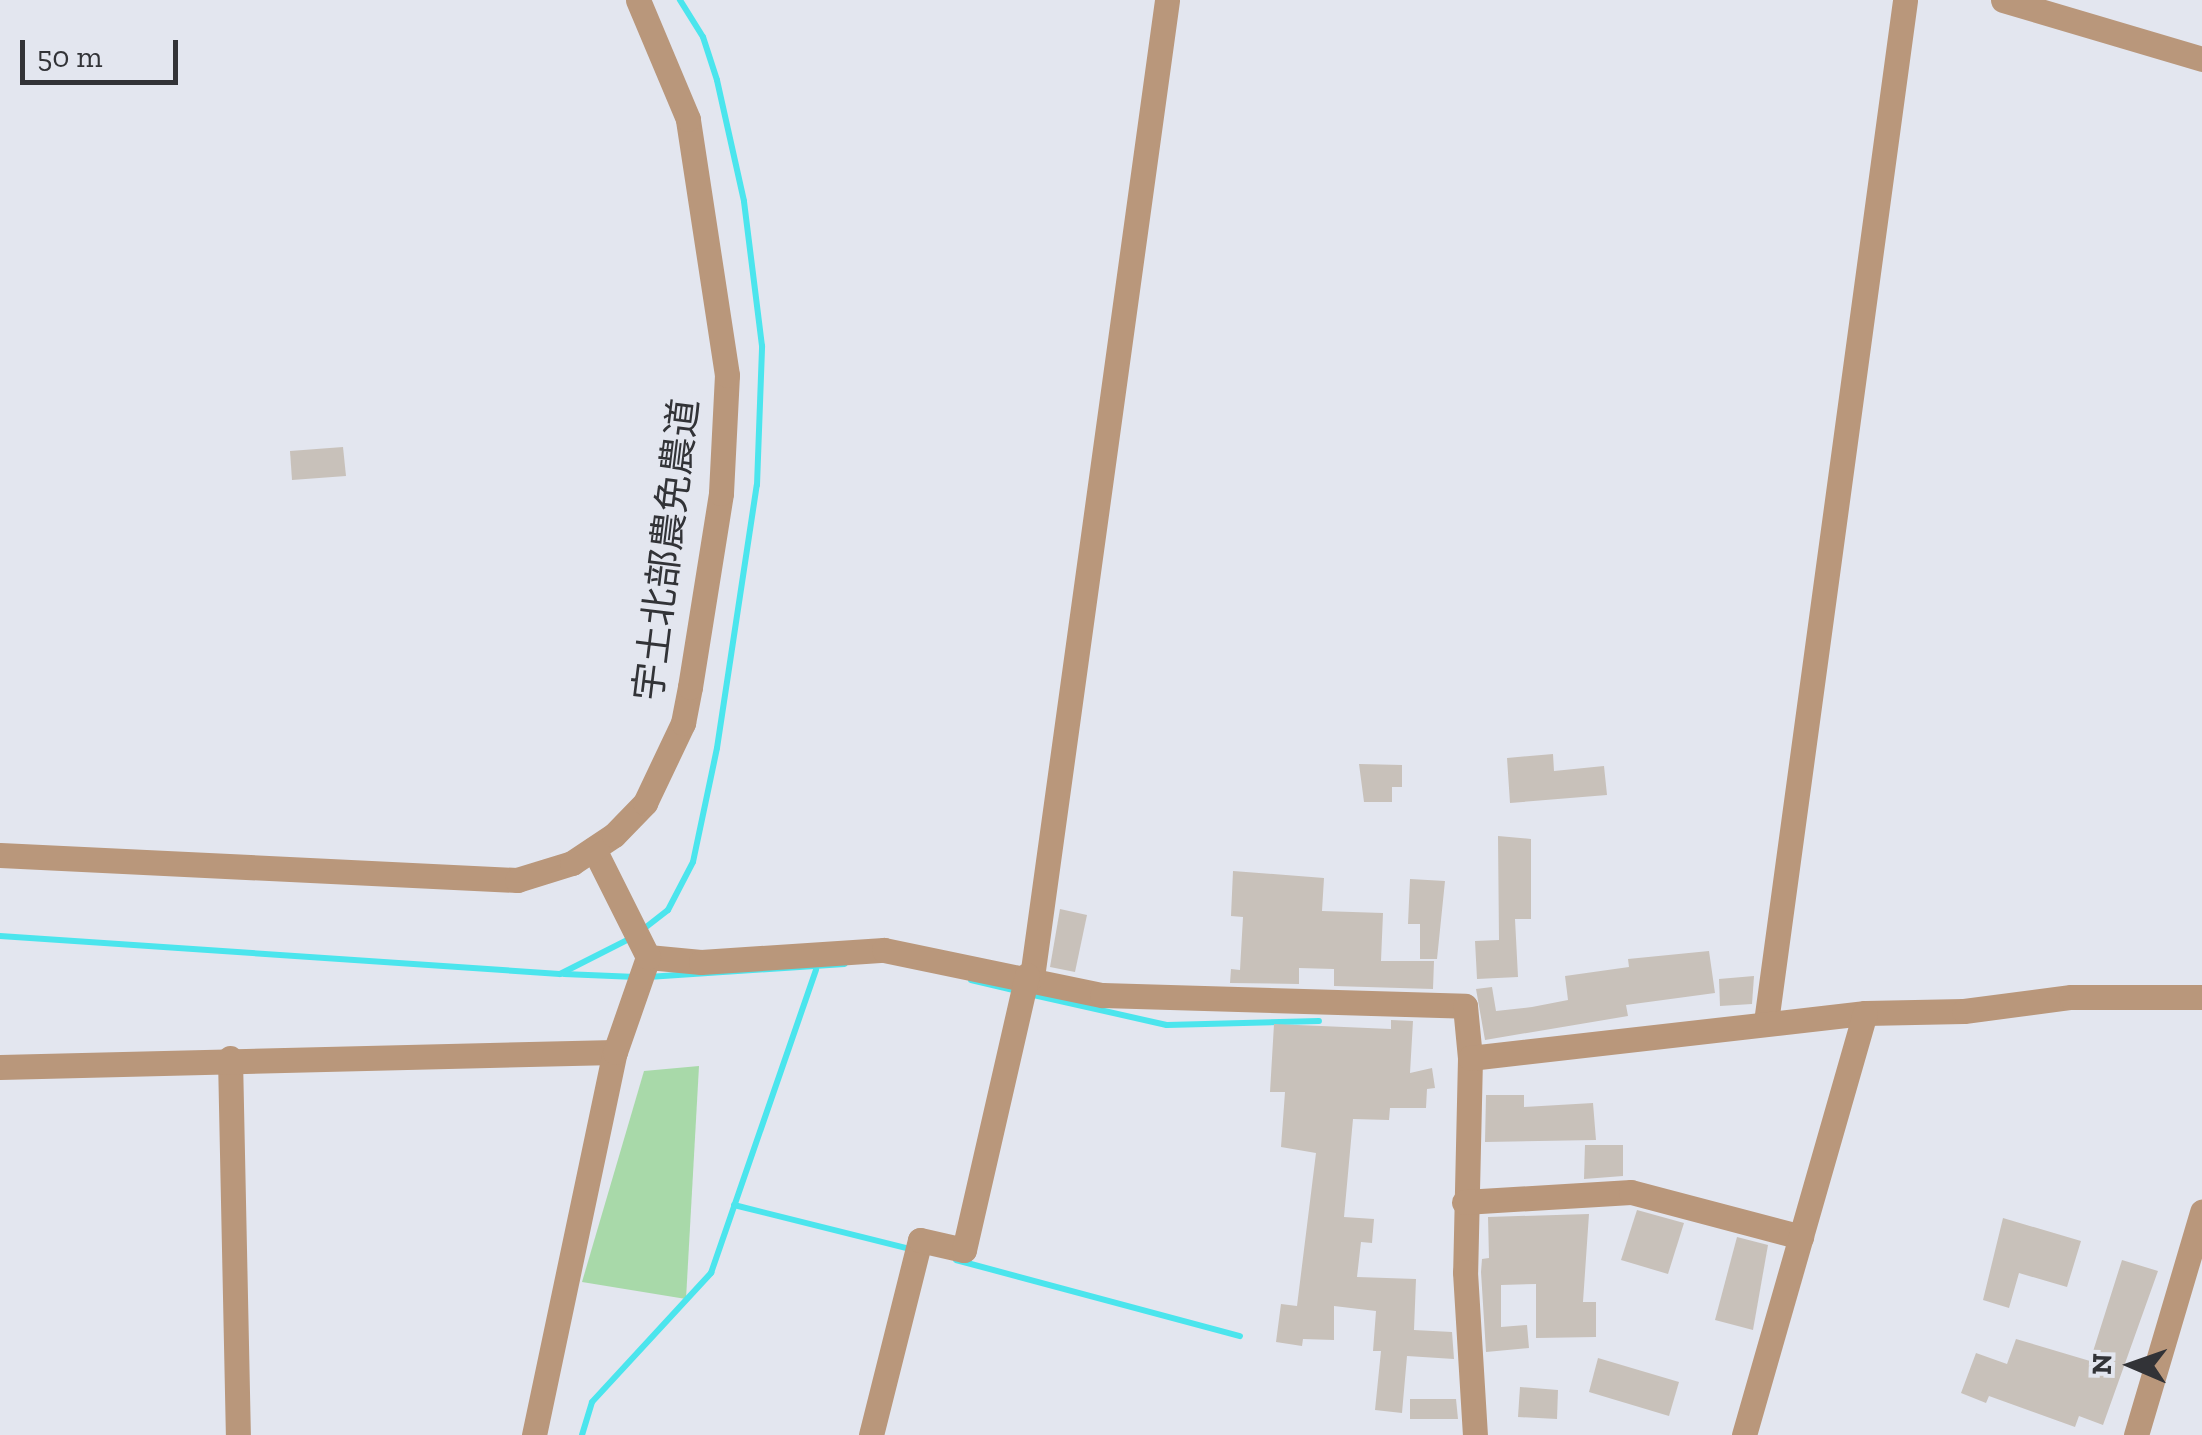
<!DOCTYPE html>
<html>
<head>
<meta charset="utf-8">
<style>
  body { margin:0 }
  #map { position:relative; width:2202px; height:1435px; overflow:hidden; background:#e3e6ef; font-family:"Zilla Slab","Noto Sans JP",serif }
  div>[style] { position:absolute }
  [style*='--x'] { left:calc(var(--x)*1px); top:calc(var(--y)*1px); width:calc(var(--w)*1px); rotate:calc(var(--a)*1deg) }
  .green>* { inset:0; background:#a8d9a9 }
  .stream>* { height:6px; margin:-3px; padding:0 3px; transform-origin:3px; border-radius:3px; background:#4be5ed }
  .building>* { inset:0; background:#c8c1ba }
  .minor>* { height:25px; margin:-12.5px; padding:0 12.5px; transform-origin:12.5px; border-radius:12.5px; background:#b9977b }
  .tertiary>* { height:25px; margin:-12.5px; padding:0 12.5px; transform-origin:12.5px; border-radius:12.5px; background:#b9977b }
  span { translate:-50% -50%; white-space:nowrap; text-align:center; line-height:1.15; -webkit-text-stroke:10px #e3e6ef; paint-order:stroke }
  .street-label { font-size:38px; color:#323337 }
  .north { position:absolute; left:2082px; top:1315px; width:100px; height:100px; -webkit-text-stroke:8px #e3e6ef; paint-order:stroke; rotate:272deg; font-size:28px; font-weight:700; line-height:40px; text-align:center; color:#323337 }
  .north::after { content:''; display:block; margin:auto; width:35px; height:45px; background:#323337; clip-path:polygon(50% 0,100% 100%,50% 72%,0 100%) }
  .scale { position:absolute; left:20px; top:40px; width:158px; height:45px; box-sizing:border-box; border:5px solid #323337; border-top:0; padding-left:12px; font-size:30px; line-height:35px; white-space:nowrap; color:#323337; -webkit-text-stroke:8px #e3e6ef; paint-order:stroke }
</style>
</head>
<body>
<div id="map">
  <div class="green">
    <div style="clip-path:polygon(699px 1066px,686px 1299px,582px 1282px,644px 1071px)"></div>
  </div>
  <div class="stream">
    <div style="--x:641;--y:931;--w:34;--a:-38"></div>
    <div style="--x:668;--y:910;--w:54;--a:-62.5"></div>
    <div style="--x:693;--y:862;--w:116;--a:-78.1"></div>
    <div style="--x:717;--y:748;--w:266;--a:-81.4"></div>
    <div style="--x:757;--y:485;--w:139;--a:-87.9"></div>
    <div style="--x:762;--y:346;--w:146;--a:-97.1"></div>
    <div style="--x:744;--y:201;--w:124;--a:-102.6"></div>
    <div style="--x:717;--y:80;--w:45;--a:-108"></div>
    <div style="--x:703;--y:37;--w:44;--a:-121.9"></div>
    <div style="--x:0;--y:936;--w:561;--a:3.88"></div>
    <div style="--x:560;--y:974;--w:80;--a:-26.9"></div>
    <div style="--x:564;--y:974;--w:72;--a:2.4"></div>
    <div style="--x:648;--y:977;--w:197;--a:-3.8"></div>
    <div style="--x:971;--y:980;--w:47;--a:13.4"></div>
    <div style="--x:1029;--y:994;--w:141;--a:12.7"></div>
    <div style="--x:1167;--y:1025;--w:152;--a:-1.5"></div>
    <div style="--x:734;--y:1205;--w:181;--a:14"></div>
    <div style="--x:956;--y:1260;--w:294;--a:15"></div>
    <div style="--x:582;--y:1435;--w:34;--a:-73"></div>
    <div style="--x:592;--y:1402;--w:176;--a:-47.3"></div>
    <div style="--x:711;--y:1273;--w:321;--a:-70.9"></div>
  </div>
  <div class="building">
    <div style="clip-path:polygon(343px 447px,346px 476px,292px 480px,290px 451px)"></div>
    <div style="clip-path:polygon(1553px 754px,1554px 771px,1604px 766px,1607px 795px,1510px 803px,1507px 758px)"></div>
    <div style="clip-path:polygon(1359px 764px,1402px 765px,1402px 787px,1392px 787px,1392px 802px,1364px 802px)"></div>
    <div style="clip-path:polygon(1498px 836px,1531px 839px,1531px 919px,1515px 919px,1518px 977px,1477px 979px,1475px 941px,1499px 940px)"></div>
    <div style="clip-path:polygon(1233px 871px,1324px 878px,1322px 911px,1383px 913px,1381px 961px,1434px 961px,1433px 989px,1334px 986px,1334px 969px,1299px 968px,1299px 984px,1230px 983px,1231px 969px,1240px 970px,1243px 917px,1231px 916px)"></div>
    <div style="clip-path:polygon(1410px 879px,1445px 881px,1437px 959px,1420px 959px,1420px 924px,1408px 924px)"></div>
    <div style="clip-path:polygon(1060px 909px,1087px 915px,1075px 972px,1050px 967px)"></div>
    <div style="clip-path:polygon(1709px 951px,1715px 993px,1626px 1005px,1628px 1016px,1485px 1040px,1476px 989px,1492px 987px,1496px 1011px,1532px 1007px,1568px 1000px,1565px 976px,1629px 967px,1628px 959px)"></div>
    <div style="clip-path:polygon(1754px 976px,1752px 1004px,1720px 1006px,1719px 979px)"></div>
    <div style="clip-path:polygon(1391px 1020px,1413px 1021px,1410px 1073px,1432px 1068px,1435px 1088px,1427px 1089px,1426px 1108px,1390px 1108px,1389px 1120px,1353px 1119px,1344px 1217px,1374px 1219px,1372px 1243px,1361px 1242px,1357px 1277px,1416px 1279px,1414px 1330px,1452px 1332px,1454px 1359px,1407px 1356px,1402px 1413px,1375px 1410px,1381px 1351px,1373px 1351px,1376px 1311px,1334px 1306px,1334px 1340px,1303px 1339px,1302px 1346px,1276px 1342px,1281px 1304px,1297px 1306px,1316px 1153px,1281px 1147px,1285px 1092px,1270px 1092px,1274px 1024px,1391px 1029px)"></div>
    <div style="clip-path:polygon(1486px 1095px,1524px 1095px,1524px 1107px,1593px 1103px,1596px 1140px,1485px 1142px)"></div>
    <div style="clip-path:polygon(1585px 1145px,1623px 1145px,1623px 1176px,1584px 1179px)"></div>
    <div style="clip-path:polygon(1637px 1210px,1684px 1223px,1668px 1274px,1621px 1260px)"></div>
    <div style="clip-path:polygon(1589px 1214px,1583px 1302px,1596px 1302px,1596px 1337px,1536px 1338px,1536px 1284px,1501px 1285px,1501px 1327px,1527px 1325px,1529px 1348px,1486px 1352px,1481px 1272px,1482px 1259px,1489px 1258px,1488px 1217px)"></div>
    <div style="clip-path:polygon(2003px 1218px,2081px 1241px,2067px 1287px,2019px 1273px,2009px 1308px,1983px 1300px)"></div>
    <div style="clip-path:polygon(1737px 1237px,1768px 1245px,1753px 1330px,1715px 1320px)"></div>
    <div style="clip-path:polygon(2122px 1260px,2158px 1271px,2103px 1425px,2079px 1416px,2075px 1427px,1989px 1396px,1986px 1403px,1961px 1393px,1976px 1353px,2007px 1364px,2016px 1339px,2090px 1361px)"></div>
    <div style="clip-path:polygon(1598px 1358px,1679px 1382px,1669px 1416px,1589px 1392px)"></div>
    <div style="clip-path:polygon(1520px 1387px,1558px 1390px,1557px 1419px,1518px 1417px)"></div>
    <div style="clip-path:polygon(1410px 1399px,1456px 1399px,1458px 1419px,1410px 1419px)"></div>
  </div>
  <div class="minor">
    <div style="--x:648;--y:957;--w:53;--a:5.4"></div>
    <div style="--x:701;--y:962;--w:183;--a:-3.8"></div>
    <div style="--x:884;--y:950;--w:223;--a:11.7"></div>
    <div style="--x:1102;--y:995;--w:363;--a:1.7"></div>
    <div style="--x:1465;--y:1006;--w:52;--a:84.5"></div>
    <div style="--x:1470;--y:1058;--w:214;--a:91.3"></div>
    <div style="--x:1465;--y:1272;--w:163;--a:86.5"></div>
    <div style="--x:1032;--y:977;--w:986;--a:-82.13"></div>
    <div style="--x:1766;--y:1022;--w:1031;--a:-82.25"></div>
    <div style="--x:230;--y:1058;--w:377;--a:88.8"></div>
    <div style="--x:1470;--y:1058;--w:398;--a:-6.5"></div>
    <div style="--x:1865;--y:1013;--w:99;--a:-1.2"></div>
    <div style="--x:1964;--y:1011;--w:108;--a:-7.5"></div>
    <div style="--x:2071;--y:997;--w:131;--a:0"></div>
    <div style="--x:0;--y:1067;--w:615;--a:-1.4"></div>
    <div style="--x:1464;--y:1202;--w:167;--a:-3.4"></div>
    <div style="--x:1631;--y:1192;--w:176;--a:14.8"></div>
    <div style="--x:534;--y:1435;--w:391;--a:-78.1"></div>
    <div style="--x:615;--y:1052;--w:101;--a:-70.8"></div>
    <div style="--x:648;--y:957;--w:121;--a:-116.6"></div>
    <div style="--x:871;--y:1435;--w:201;--a:-75.9"></div>
    <div style="--x:920;--y:1240;--w:45;--a:12.8"></div>
    <div style="--x:964;--y:1250;--w:282;--a:-77.1"></div>
    <div style="--x:1744;--y:1435;--w:439;--a:-74"></div>
    <div style="--x:2136;--y:1435;--w:233;--a:-73.5"></div>
  </div>
  <div class="tertiary">
    <div style="--x:2003;--y:0;--w:208;--a:16.5"></div>
    <div style="--x:0;--y:855;--w:518;--a:2.77"></div>
    <div style="--x:517;--y:880;--w:58;--a:-17.2"></div>
    <div style="--x:572;--y:863;--w:50;--a:-33.7"></div>
    <div style="--x:614;--y:835;--w:45;--a:-45.9"></div>
    <div style="--x:645;--y:803;--w:89;--a:-64.6"></div>
    <div style="--x:683;--y:723;--w:37;--a:-79"></div>
    <div style="--x:690;--y:687;--w:196;--a:-80.9"></div>
    <div style="--x:721;--y:493;--w:118;--a:-87.1"></div>
    <div style="--x:727;--y:375;--w:259;--a:-98.7"></div>
    <div style="--x:688;--y:119;--w:129;--a:-112.8"></div>
  </div>
  <div class="street-label">
    <span style="left:667px;top:550px;rotate:-83deg">宇土北部農免農道</span>
  </div>
  <div class="north">N</div>
  <div class="scale">50 m</div>
</div>
</body>
</html>
